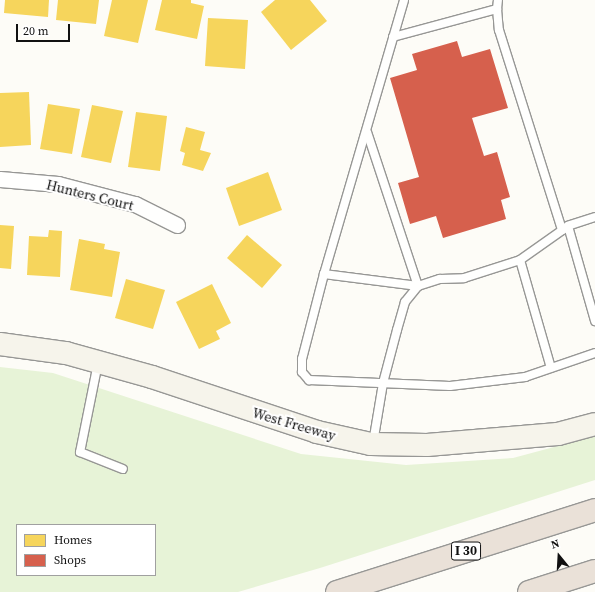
<!DOCTYPE html>
<html>
<head>
<meta charset="utf-8">
<style>
  body { margin:0 }
  #map { position:relative; width:595px; height:592px; overflow:hidden; background:#fdfcf7; font-family:"Source Serif 4",serif }
  div>[style] { position:absolute }
  [style*='--x'] { left:calc(var(--x)*1px); top:calc(var(--y)*1px); width:calc(var(--w)*1px); rotate:calc(var(--a)*1deg) }
  .green>* { inset:0; background:#e7f3d7 }
  .homes>* { inset:0; background:#f6d55c }
  .shops>* { inset:0; background:#d6604d }
  .roads { filter:drop-shadow(1px 0 #979795) drop-shadow(-1px 0 #979795) drop-shadow(0 1px #979795) drop-shadow(0 -1px #979795) }
  .service>* { height:8px; margin:-4px; padding:0 4px; transform-origin:4px; border-radius:4px; background:#fffffe }
  .minor>* { height:15px; margin:-7.5px; padding:0 7.5px; transform-origin:7.5px; border-radius:7.5px; background:#fffffe }
  .secondary>* { height:22px; margin:-11px; padding:0 11px; transform-origin:11px; border-radius:11px; background:#f6f4eb }
  .motorway>* { height:22px; margin:-11px; padding:0 11px; transform-origin:11px; border-radius:11px; background:#eae1d8 }
  span { translate:-50% -50%; white-space:nowrap; text-align:center; line-height:1.15; -webkit-text-stroke:4px #fff; paint-order:stroke }
  .shield-label span { padding:1px 3px; background:#fff; border:1px solid; border-radius:3px; -webkit-text-stroke-width:0 }
  .shield-label { font-size:13px; color:#111; font-weight:700 }
  .street-label { font-size:14px; color:#111 }
  .legend { position:absolute; left:16px; top:524px; width:140px; height:52px; box-sizing:border-box; background:#fff; border:1px solid #a0a0a0; margin:0; padding:5px 7px; list-style:none; font-size:12px; color:#111 }
  .legend li { display:flex; align-items:center; gap:8px; height:20px }
  .legend b { width:20px; border:1px solid #a0a0a0 }
  .north { position:absolute; left:539px; top:536px; width:40px; height:40px; -webkit-text-stroke:3px #fff; paint-order:stroke; rotate:342deg; font-size:11px; font-weight:700; line-height:16px; text-align:center; color:#111 }
  .north::after { content:''; display:block; margin:auto; width:14px; height:18px; background:#111; clip-path:polygon(50% 0,100% 100%,50% 72%,0 100%) }
  .scale { position:absolute; left:16px; top:24px; width:54px; height:18px; box-sizing:border-box; border:2px solid #111; border-top:0; padding-left:5px; font-size:12px; line-height:14px; white-space:nowrap; color:#111; -webkit-text-stroke:3px #fff; paint-order:stroke }
</style>
</head>
<body>
<div id="map">
  <div class="green">
    <div style="clip-path:polygon(evenodd,0 367px,53px 373px,301px 454px,406px 465px,513px 458px,595px 436px,595px 480px,320px 568px,238px 592px,0 592px,0 367px,17px 525px,155px 525px,155px 575px,17px 575px,17px 525px)"></div>
  </div>
  <div class="homes">
    <div style="clip-path:polygon(5px 0,49px 0,48px 17px,4px 13px)"></div>
    <div style="clip-path:polygon(58px 0,99px 0,96px 24px,56px 20px)"></div>
    <div style="clip-path:polygon(112px 0,148px 0,138px 43px,104px 36px)"></div>
    <div style="clip-path:polygon(162px 0,191px 0,191px 3px,204px 6px,197px 39px,155px 30px)"></div>
    <div style="clip-path:polygon(275px 0,310px 0,327px 21px,291px 50px,261px 12px)"></div>
    <div style="clip-path:polygon(208px 18px,248px 20px,245px 69px,205px 66px)"></div>
    <div style="clip-path:polygon(29px 92px,31px 145px,0 147px,0 93px)"></div>
    <div style="clip-path:polygon(48px 104px,80px 109px,72px 154px,40px 149px)"></div>
    <div style="clip-path:polygon(92px 105px,123px 111px,111px 163px,81px 157px)"></div>
    <div style="clip-path:polygon(136px 112px,167px 116px,160px 171px,128px 167px)"></div>
    <div style="clip-path:polygon(186px 127px,205px 132px,200px 150px,211px 153px,203px 171px,182px 165px,185px 153px,180px 151px)"></div>
    <div style="clip-path:polygon(268px 172px,282px 210px,239px 226px,226px 188px)"></div>
    <div style="clip-path:polygon(0 225px,14px 226px,11px 269px,0 268px)"></div>
    <div style="clip-path:polygon(49px 230px,62px 231px,60px 277px,27px 275px,29px 236px,48px 237px)"></div>
    <div style="clip-path:polygon(247px 235px,282px 265px,262px 288px,227px 258px)"></div>
    <div style="clip-path:polygon(79px 239px,105px 244px,104px 249px,120px 252px,112px 297px,70px 290px)"></div>
    <div style="clip-path:polygon(126px 279px,165px 290px,153px 329px,115px 318px)"></div>
    <div style="clip-path:polygon(212px 284px,231px 323px,216px 331px,220px 339px,199px 349px,176px 302px)"></div>
  </div>
  <div class="shops">
    <div style="clip-path:polygon(457px 41px,462px 57px,490px 49px,508px 108px,472px 118px,484px 156px,497px 152px,510px 197px,501px 200px,506px 219px,443px 238px,436px 216px,410px 224px,398px 183px,419px 177px,390px 78px,417px 70px,412px 54px)"></div>
  </div>
  <div class="roads">
    <div class="service">
      <div style="--x:497;--y:9;--w:21;--a:85"></div>
      <div style="--x:499;--y:30;--w:210;--a:72.5"></div>
      <div style="--x:393;--y:37;--w:108;--a:-15.1"></div>
      <div style="--x:497;--y:9;--w:9;--a:-84"></div>
      <div style="--x:367;--y:132;--w:162;--a:71.7"></div>
      <div style="--x:418;--y:286;--w:95;--a:-172.7"></div>
      <div style="--x:324;--y:274;--w:88;--a:104.5"></div>
      <div style="--x:302;--y:359;--w:13;--a:90"></div>
      <div style="--x:302;--y:372;--w:11;--a:49"></div>
      <div style="--x:309;--y:380;--w:141;--a:2.4"></div>
      <div style="--x:450;--y:386;--w:76;--a:-6.8"></div>
      <div style="--x:525;--y:377;--w:74;--a:-18.9"></div>
      <div style="--x:595;--y:217;--w:28;--a:162"></div>
      <div style="--x:568;--y:226;--w:99;--a:74.1"></div>
      <div style="--x:520;--y:260;--w:112;--a:74"></div>
      <div style="--x:324;--y:274;--w:285;--a:-73.7"></div>
      <div style="--x:98;--y:363;--w:91;--a:101.4"></div>
      <div style="--x:80;--y:452;--w:46;--a:21.6"></div>
      <div style="--x:373;--y:443;--w:61;--a:-80.5"></div>
      <div style="--x:383;--y:383;--w:55;--a:-75.2"></div>
      <div style="--x:397;--y:330;--w:29;--a:-74"></div>
      <div style="--x:405;--y:302;--w:21;--a:-51"></div>
      <div style="--x:418;--y:286;--w:23;--a:-18"></div>
      <div style="--x:440;--y:279;--w:24;--a:-2"></div>
      <div style="--x:464;--y:278;--w:59;--a:-17.8"></div>
      <div style="--x:520;--y:260;--w:59;--a:-35.3"></div>
    </div>
    <div class="minor">
      <div style="--x:0;--y:179;--w:58;--a:4.9"></div>
      <div style="--x:58;--y:184;--w:80;--a:14.6"></div>
      <div style="--x:135;--y:204;--w:47;--a:26.6"></div>
    </div>
    <div class="secondary">
      <div style="--x:0;--y:344;--w:67;--a:7.8"></div>
      <div style="--x:66;--y:353;--w:89;--a:15.6"></div>
      <div style="--x:152;--y:377;--w:174;--a:18.4"></div>
      <div style="--x:317;--y:432;--w:55;--a:12.5"></div>
      <div style="--x:371;--y:444;--w:56;--a:1"></div>
      <div style="--x:427;--y:445;--w:131;--a:-4.8"></div>
      <div style="--x:558;--y:434;--w:38;--a:-15"></div>
    </div>
    <div class="motorway">
      <div style="--x:337;--y:592;--w:271;--a:-17.6"></div>
      <div style="--x:529;--y:592;--w:69;--a:-17.7"></div>
    </div>
  </div>
  <div class="shield-label">
    <span style="left:466px;top:551px">I 30</span>
  </div>
  <div class="street-label">
    <span style="left:90px;top:195px;rotate:14deg">Hunters Court</span>
    <span style="left:294px;top:424px;rotate:16deg">West Freeway</span>
  </div>
  <ul class="legend">
  <li><b style="height:11px;background:#f6d55c"></b>Homes</li>
  <li><b style="height:11px;background:#d6604d"></b>Shops</li>
  </ul>
  <div class="north">N</div>
  <div class="scale">20 m</div>
</div>
</body>
</html>
